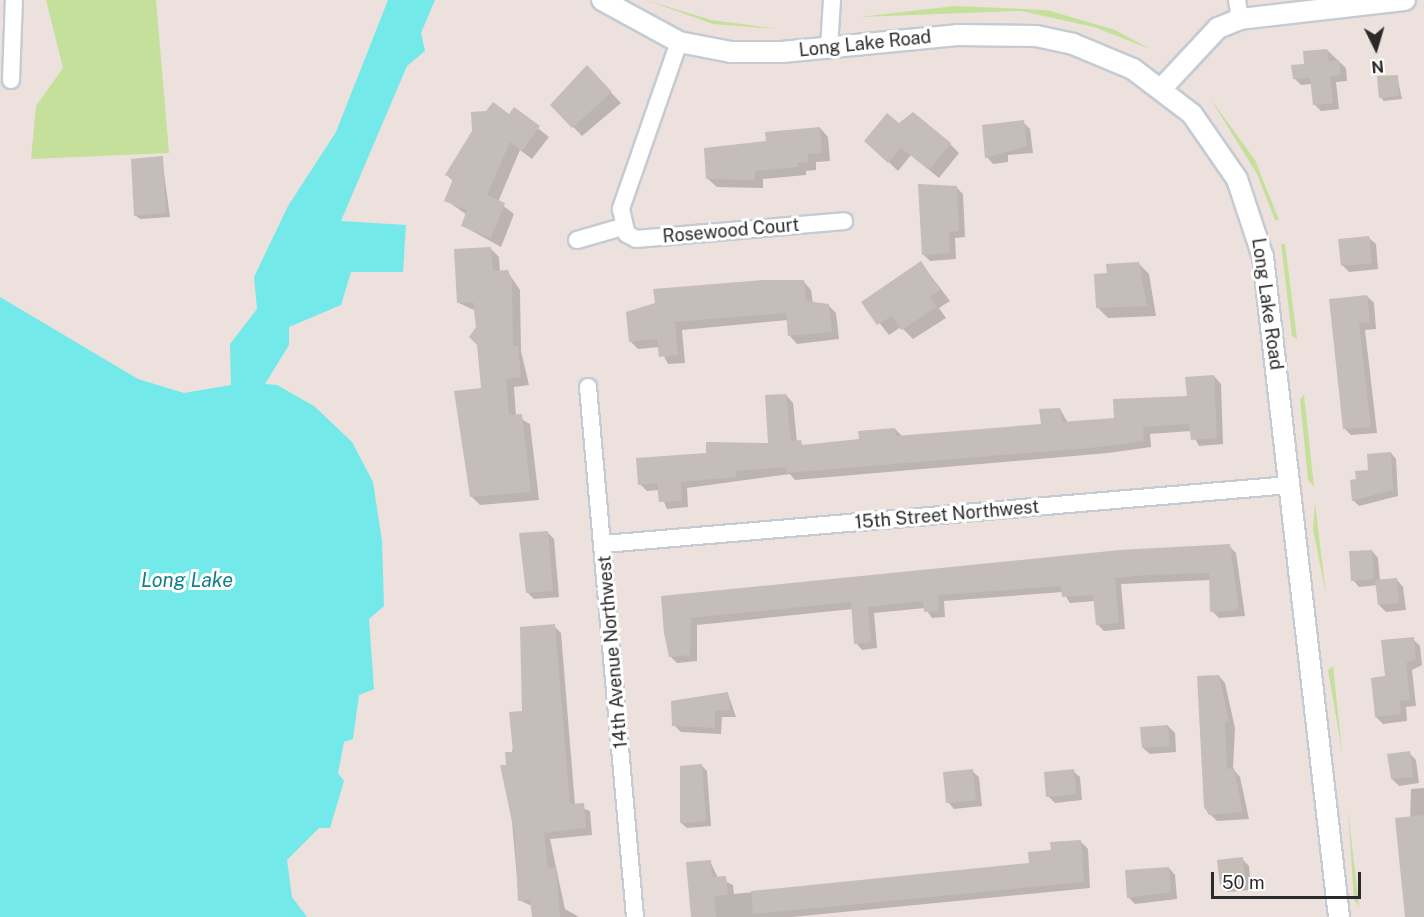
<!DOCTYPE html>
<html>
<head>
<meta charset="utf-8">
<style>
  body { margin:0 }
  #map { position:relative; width:1424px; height:917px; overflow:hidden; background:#ece1dd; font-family:"Public Sans",sans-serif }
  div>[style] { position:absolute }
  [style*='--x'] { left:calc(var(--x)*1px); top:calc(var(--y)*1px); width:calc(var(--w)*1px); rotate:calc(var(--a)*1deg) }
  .green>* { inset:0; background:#c4e09b }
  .water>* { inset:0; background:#73e9ea }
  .shadow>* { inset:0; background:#0003 }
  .building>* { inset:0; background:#c4bdb8 }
  .roads { filter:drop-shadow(2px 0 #c5cbd3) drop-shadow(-2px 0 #c5cbd3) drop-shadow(0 2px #c5cbd3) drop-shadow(0 -2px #c5cbd3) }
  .minor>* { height:16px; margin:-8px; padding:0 8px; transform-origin:8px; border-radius:8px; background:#fff }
  .tertiary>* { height:20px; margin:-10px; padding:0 10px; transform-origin:10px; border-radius:10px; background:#fff }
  span { translate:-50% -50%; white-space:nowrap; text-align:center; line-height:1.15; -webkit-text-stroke:6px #fff; paint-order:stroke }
  .street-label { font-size:18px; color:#2a2a2a }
  .water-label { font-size:20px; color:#127f89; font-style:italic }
  .north { position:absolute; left:1346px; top:18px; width:60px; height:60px; -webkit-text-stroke:4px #fff; paint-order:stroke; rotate:175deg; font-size:16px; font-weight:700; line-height:24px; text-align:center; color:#2a2a2a }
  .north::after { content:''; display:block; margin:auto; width:21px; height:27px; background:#2a2a2a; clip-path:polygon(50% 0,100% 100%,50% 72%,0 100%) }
  .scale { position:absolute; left:1211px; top:872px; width:150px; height:27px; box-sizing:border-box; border:3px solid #2a2a2a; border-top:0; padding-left:8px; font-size:18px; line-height:21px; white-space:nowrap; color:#2a2a2a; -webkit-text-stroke:4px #fff; paint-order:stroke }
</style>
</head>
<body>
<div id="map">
  <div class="green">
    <div style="clip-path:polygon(46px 0,156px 0,169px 153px,31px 159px,36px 106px,63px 68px)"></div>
    <div style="clip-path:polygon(646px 0,711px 20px,778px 29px,713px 24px)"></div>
    <div style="clip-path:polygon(955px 6px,1047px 10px,1115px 30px,1150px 49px,1094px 27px,1021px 11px,860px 17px)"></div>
    <div style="clip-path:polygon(1210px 98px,1255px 160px,1279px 220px,1275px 220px,1257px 174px)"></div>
    <div style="clip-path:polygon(1281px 244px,1285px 244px,1297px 339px,1292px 336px)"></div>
    <div style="clip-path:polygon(1304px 395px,1314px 487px,1308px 480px,1300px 399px)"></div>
    <div style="clip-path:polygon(1315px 503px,1326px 595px,1313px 529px)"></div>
    <div style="clip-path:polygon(1333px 666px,1342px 752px,1328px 670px)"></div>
    <div style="clip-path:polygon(1348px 811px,1359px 906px,1354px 900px)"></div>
  </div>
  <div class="water">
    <div style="clip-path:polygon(388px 0,435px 0,421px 33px,425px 51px,407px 66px,341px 221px,406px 225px,403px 272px,351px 272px,341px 305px,289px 327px,289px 345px,265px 384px,277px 385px,314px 406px,352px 442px,373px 482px,382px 541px,384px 606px,369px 619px,374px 689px,359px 695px,353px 739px,344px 742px,338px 773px,344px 781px,330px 828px,319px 828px,287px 860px,292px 897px,307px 917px,0 917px,0 297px,138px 379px,184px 393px,231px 385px,230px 344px,257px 309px,254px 277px,288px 206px,336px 132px)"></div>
  </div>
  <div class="shadow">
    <div style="clip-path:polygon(1327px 50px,1346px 68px,1347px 81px,1336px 82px,1339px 109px,1321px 111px,1314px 104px,1312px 84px,1301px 85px,1294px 78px)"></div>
    <div style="clip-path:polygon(1397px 76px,1402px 99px,1384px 101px,1381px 98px)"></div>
    <div style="clip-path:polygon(596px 77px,621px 103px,582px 136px,552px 105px)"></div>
    <div style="clip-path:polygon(514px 109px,549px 137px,532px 159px,520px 150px,498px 202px,514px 214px,501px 247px,463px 226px,467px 215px,446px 200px,454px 182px,447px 175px)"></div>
    <div style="clip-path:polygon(1023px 122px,1030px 129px,1033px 153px,1008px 155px,1008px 162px,993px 164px,987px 157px)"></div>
    <div style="clip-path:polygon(899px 125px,950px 144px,959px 153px,939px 178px,911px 155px,898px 171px,867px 141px)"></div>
    <div style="clip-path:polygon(820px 128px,828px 137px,830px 161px,816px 162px,816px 170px,806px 171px,806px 175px,763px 179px,763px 188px,717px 187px,708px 179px)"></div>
    <div style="clip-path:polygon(162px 158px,170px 217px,140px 219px,135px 215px)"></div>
    <div style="clip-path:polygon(956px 187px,963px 194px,965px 237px,955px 238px,956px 259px,930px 261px,923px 254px)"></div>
    <div style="clip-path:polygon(1369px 238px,1376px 244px,1378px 269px,1349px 272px,1342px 265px)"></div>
    <div style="clip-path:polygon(490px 248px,499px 257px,500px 272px,507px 271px,520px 290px,521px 351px,529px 385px,514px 387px,516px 416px,530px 424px,539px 500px,480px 505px,471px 496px,482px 390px,476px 311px,459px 303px)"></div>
    <div style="clip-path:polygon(921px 263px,950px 301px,939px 308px,946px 318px,913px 339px,901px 327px,889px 335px,863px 302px)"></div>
    <div style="clip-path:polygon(1139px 264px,1149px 274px,1156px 316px,1108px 318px,1098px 308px,1109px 274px)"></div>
    <div style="clip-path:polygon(804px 282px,811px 290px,813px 304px,828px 305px,836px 313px,839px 339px,797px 344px,790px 336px,788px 320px,682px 330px,685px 363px,668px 364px,659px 347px,638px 349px,630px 341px,627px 313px)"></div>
    <div style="clip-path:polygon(1367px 296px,1374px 303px,1376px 329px,1365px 330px,1377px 433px,1351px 435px,1344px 428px,1330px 301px)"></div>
    <div style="clip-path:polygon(1214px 376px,1221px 384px,1223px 444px,1199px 446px,1191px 431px,1150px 434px,1151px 447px,1108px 453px,795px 480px,790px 474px,687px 488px,688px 507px,667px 509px,659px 490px,647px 491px,640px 484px,708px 454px,769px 444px,786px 395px,793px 403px,797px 442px,806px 446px,860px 441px,895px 429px,903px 437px,1042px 425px,1060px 409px,1068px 423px,1116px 419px,1189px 397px)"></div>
    <div style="clip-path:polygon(1391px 453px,1396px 459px,1398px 496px,1359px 506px,1353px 500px,1358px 481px)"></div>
    <div style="clip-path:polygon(547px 532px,554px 539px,559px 597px,534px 599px,527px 592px)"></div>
    <div style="clip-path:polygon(1229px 546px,1236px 553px,1245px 616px,1219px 618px,1212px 611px,1210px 580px,1121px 584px,1125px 629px,1104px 631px,1097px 624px,1095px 601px,1070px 603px,1063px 592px,944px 601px,945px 617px,932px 618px,925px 608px,874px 613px,877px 648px,862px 650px,856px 643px,853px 609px,697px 625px,697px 661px,677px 663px,670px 656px,663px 597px)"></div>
    <div style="clip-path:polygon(1372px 551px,1378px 558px,1380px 581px,1397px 580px,1403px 587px,1406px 610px,1386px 612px,1379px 605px,1377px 585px,1359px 587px,1353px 580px)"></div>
    <div style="clip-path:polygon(554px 626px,561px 633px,575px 805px,590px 811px,592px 835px,550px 839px,565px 909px,579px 917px,533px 917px,532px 906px,519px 900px,507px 766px)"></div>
    <div style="clip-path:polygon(1413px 639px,1420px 646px,1422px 665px,1412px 670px,1416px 706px,1406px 707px,1407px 721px,1383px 724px,1376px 717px,1386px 678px)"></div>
    <div style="clip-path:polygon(1219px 676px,1225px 683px,1235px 728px,1233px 769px,1240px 777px,1249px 819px,1217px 821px,1210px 814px)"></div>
    <div style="clip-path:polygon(728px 694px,736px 717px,722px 717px,721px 734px,681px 732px,674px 725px)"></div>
    <div style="clip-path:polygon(1168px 726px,1175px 733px,1176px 752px,1150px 754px,1143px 748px)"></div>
    <div style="clip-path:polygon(1409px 753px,1416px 760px,1419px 783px,1399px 786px,1392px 779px)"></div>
    <div style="clip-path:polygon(701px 765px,707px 771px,711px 826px,687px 828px,681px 823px)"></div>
    <div style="clip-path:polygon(972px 771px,979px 777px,982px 806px,954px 809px,948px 802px)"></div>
    <div style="clip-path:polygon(1073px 771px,1080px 777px,1082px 800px,1055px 803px,1048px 796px)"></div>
    <div style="clip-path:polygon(1424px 788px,1424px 917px,1407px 917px,1411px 789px)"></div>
    <div style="clip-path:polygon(1081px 842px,1088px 849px,1090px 888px,792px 917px,692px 917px,710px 861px,718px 878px,733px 885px,734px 894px,1030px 865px)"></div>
    <div style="clip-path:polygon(1242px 859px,1249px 866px,1251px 890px,1228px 892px,1221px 885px)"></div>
    <div style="clip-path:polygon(1169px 868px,1175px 875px,1177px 899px,1135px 904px,1128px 897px)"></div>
  </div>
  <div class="building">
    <div style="clip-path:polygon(1327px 49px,1329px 61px,1339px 60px,1341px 75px,1330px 76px,1333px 103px,1313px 105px,1310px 78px,1293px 79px,1291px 65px,1304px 64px,1303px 51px)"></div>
    <div style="clip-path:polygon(587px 65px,612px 92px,572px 128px,550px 105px)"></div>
    <div style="clip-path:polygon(1398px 75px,1399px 96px,1379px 98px,1377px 76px)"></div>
    <div style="clip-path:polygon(493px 102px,509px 114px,514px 107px,540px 126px,522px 151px,510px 142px,487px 195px,505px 203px,491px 238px,461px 226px,467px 210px,444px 201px,453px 179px,445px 175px,472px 131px,471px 112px,486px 111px)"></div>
    <div style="clip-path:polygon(913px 112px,951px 143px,929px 170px,901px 148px,888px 163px,864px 141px,887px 113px,899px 123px)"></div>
    <div style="clip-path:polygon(1024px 120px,1027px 146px,985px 158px,982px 125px)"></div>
    <div style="clip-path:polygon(820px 127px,822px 153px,808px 154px,808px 162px,798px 163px,798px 167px,755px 171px,755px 180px,706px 179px,704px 148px,766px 141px,765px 132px)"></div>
    <div style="clip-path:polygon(163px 156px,166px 213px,134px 216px,131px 159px)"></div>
    <div style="clip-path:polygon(918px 184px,957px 186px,959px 231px,949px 232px,950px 253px,922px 255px)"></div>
    <div style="clip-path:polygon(1369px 236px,1372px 263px,1341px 266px,1338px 239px)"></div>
    <div style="clip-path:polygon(491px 247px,493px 271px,508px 270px,512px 281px,513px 346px,518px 346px,521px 377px,506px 379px,509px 415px,522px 414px,531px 492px,470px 497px,454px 391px,481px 388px,477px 345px,469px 337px,476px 327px,473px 302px,457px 303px,454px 249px)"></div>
    <div style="clip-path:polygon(921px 261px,940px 290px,930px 297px,937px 307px,901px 330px,892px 316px,877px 325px,861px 302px)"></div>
    <div style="clip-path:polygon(1139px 262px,1147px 306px,1096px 308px,1094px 274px,1107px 273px,1106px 264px)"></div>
    <div style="clip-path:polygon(763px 280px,804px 280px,806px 301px,829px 304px,832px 332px,788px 336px,786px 313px,675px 322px,678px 355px,659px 357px,657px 339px,629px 342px,626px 312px,655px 303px,653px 289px)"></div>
    <div style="clip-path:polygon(1367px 295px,1370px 322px,1359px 324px,1371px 427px,1343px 429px,1329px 299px)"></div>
    <div style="clip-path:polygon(1214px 375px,1217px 438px,1191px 440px,1189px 424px,1143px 427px,1144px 441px,1100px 447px,787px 473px,786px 467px,736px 471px,736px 477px,681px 482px,682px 501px,659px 502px,657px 483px,638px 485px,636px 458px,706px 453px,706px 442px,768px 443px,765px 395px,786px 394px,791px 441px,801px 440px,802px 445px,859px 439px,858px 431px,895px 428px,896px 436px,1041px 424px,1039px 409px,1060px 408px,1062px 422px,1114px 418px,1113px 399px,1187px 396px,1185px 377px)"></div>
    <div style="clip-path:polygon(1391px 452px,1393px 490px,1352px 501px,1350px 480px,1356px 479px,1355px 471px,1368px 470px,1367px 454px)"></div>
    <div style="clip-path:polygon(548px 531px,553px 591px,526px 593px,519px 533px)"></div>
    <div style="clip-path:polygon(1230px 544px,1239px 610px,1210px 612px,1209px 573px,1147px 575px,1115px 578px,1119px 623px,1096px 625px,1093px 595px,1062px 597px,1061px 586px,938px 595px,939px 611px,924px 612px,923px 601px,868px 607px,871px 642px,854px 644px,851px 602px,691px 618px,690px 655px,669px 657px,664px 633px,661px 596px,1120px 550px)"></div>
    <div style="clip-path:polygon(1372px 550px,1374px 579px,1351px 581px,1349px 551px)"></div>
    <div style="clip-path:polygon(1397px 578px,1399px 603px,1378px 605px,1375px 580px)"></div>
    <div style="clip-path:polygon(555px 624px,570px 804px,584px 803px,586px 828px,544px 833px,548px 869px,556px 868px,560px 917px,532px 917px,530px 900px,518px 901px,515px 836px,500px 765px,506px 765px,505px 752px,513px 752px,509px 712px,522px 711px,520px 627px)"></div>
    <div style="clip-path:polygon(1414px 637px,1416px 659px,1406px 663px,1410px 700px,1400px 701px,1401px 714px,1375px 717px,1371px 678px,1385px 676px,1381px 640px)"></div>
    <div style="clip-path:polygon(1219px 675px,1229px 722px,1225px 722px,1227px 769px,1234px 768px,1243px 812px,1209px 815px,1204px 807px,1197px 676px)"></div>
    <div style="clip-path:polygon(728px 692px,730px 710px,715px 711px,715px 728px,672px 726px,671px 701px)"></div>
    <div style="clip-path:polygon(1168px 725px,1170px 746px,1142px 748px,1140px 727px)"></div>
    <div style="clip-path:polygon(1410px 751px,1413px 777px,1391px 779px,1387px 754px)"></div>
    <div style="clip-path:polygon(702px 764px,706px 821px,680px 823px,680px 766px)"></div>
    <div style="clip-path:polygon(973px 769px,976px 800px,946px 803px,943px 772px)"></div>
    <div style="clip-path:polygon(1074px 769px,1076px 794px,1046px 797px,1044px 772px)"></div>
    <div style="clip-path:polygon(1424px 815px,1424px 917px,1405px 917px,1395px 818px)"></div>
    <div style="clip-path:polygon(1081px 840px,1084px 882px,753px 914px,751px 891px,1029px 863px,1028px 852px,1051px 850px,1050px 842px)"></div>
    <div style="clip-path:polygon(1243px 857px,1245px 884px,1220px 886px,1217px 860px)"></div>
    <div style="clip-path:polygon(711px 860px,712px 877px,726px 876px,728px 895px,714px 896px,716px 917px,691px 917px,686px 862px)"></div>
    <div style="clip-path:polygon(1169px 867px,1171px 892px,1127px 898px,1125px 870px)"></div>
  </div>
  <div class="roads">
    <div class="minor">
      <div style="--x:1237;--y:0;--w:19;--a:81"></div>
      <div style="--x:679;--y:42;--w:177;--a:109.2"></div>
      <div style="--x:621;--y:209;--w:26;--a:77"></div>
      <div style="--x:627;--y:234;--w:10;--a:29"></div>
      <div style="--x:636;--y:239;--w:209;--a:-4.9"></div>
      <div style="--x:829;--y:48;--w:48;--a:-86.4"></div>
      <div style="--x:11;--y:80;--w:80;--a:-87.9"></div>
      <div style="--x:577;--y:240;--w:47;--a:-16.1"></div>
      <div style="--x:588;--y:387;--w:532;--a:84.93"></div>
      <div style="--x:604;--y:544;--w:688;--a:-4.92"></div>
    </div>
    <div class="tertiary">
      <div style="--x:602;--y:0;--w:88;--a:28.6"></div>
      <div style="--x:679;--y:42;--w:53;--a:10.9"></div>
      <div style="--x:731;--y:52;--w:51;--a:0"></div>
      <div style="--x:782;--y:52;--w:176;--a:-5.5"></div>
      <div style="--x:957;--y:35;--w:79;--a:0.7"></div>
      <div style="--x:1036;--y:36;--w:38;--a:12"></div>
      <div style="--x:1073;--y:44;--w:65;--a:22.6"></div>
      <div style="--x:1133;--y:69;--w:74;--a:37.3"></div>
      <div style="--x:1192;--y:114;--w:79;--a:55.3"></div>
      <div style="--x:1237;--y:179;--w:82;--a:71.6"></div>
      <div style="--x:1263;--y:257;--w:664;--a:83.43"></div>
      <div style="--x:1162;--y:88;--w:82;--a:-47"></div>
      <div style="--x:1218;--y:28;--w:24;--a:-22"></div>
      <div style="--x:1240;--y:19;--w:166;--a:-6.6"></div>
    </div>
  </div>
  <div class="street-label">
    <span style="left:865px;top:44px;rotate:-6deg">Long Lake Road</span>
    <span style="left:731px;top:231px;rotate:-5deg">Rosewood Court</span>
    <span style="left:1267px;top:304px;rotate:82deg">Long Lake Road</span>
    <span style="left:947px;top:515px;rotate:-5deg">15th Street Northwest</span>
    <span style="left:613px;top:652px;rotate:-95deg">14th Avenue Northwest</span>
  </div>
  <div class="water-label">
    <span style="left:187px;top:580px">Long Lake</span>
  </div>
  <div class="north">N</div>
  <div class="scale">50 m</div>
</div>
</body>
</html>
